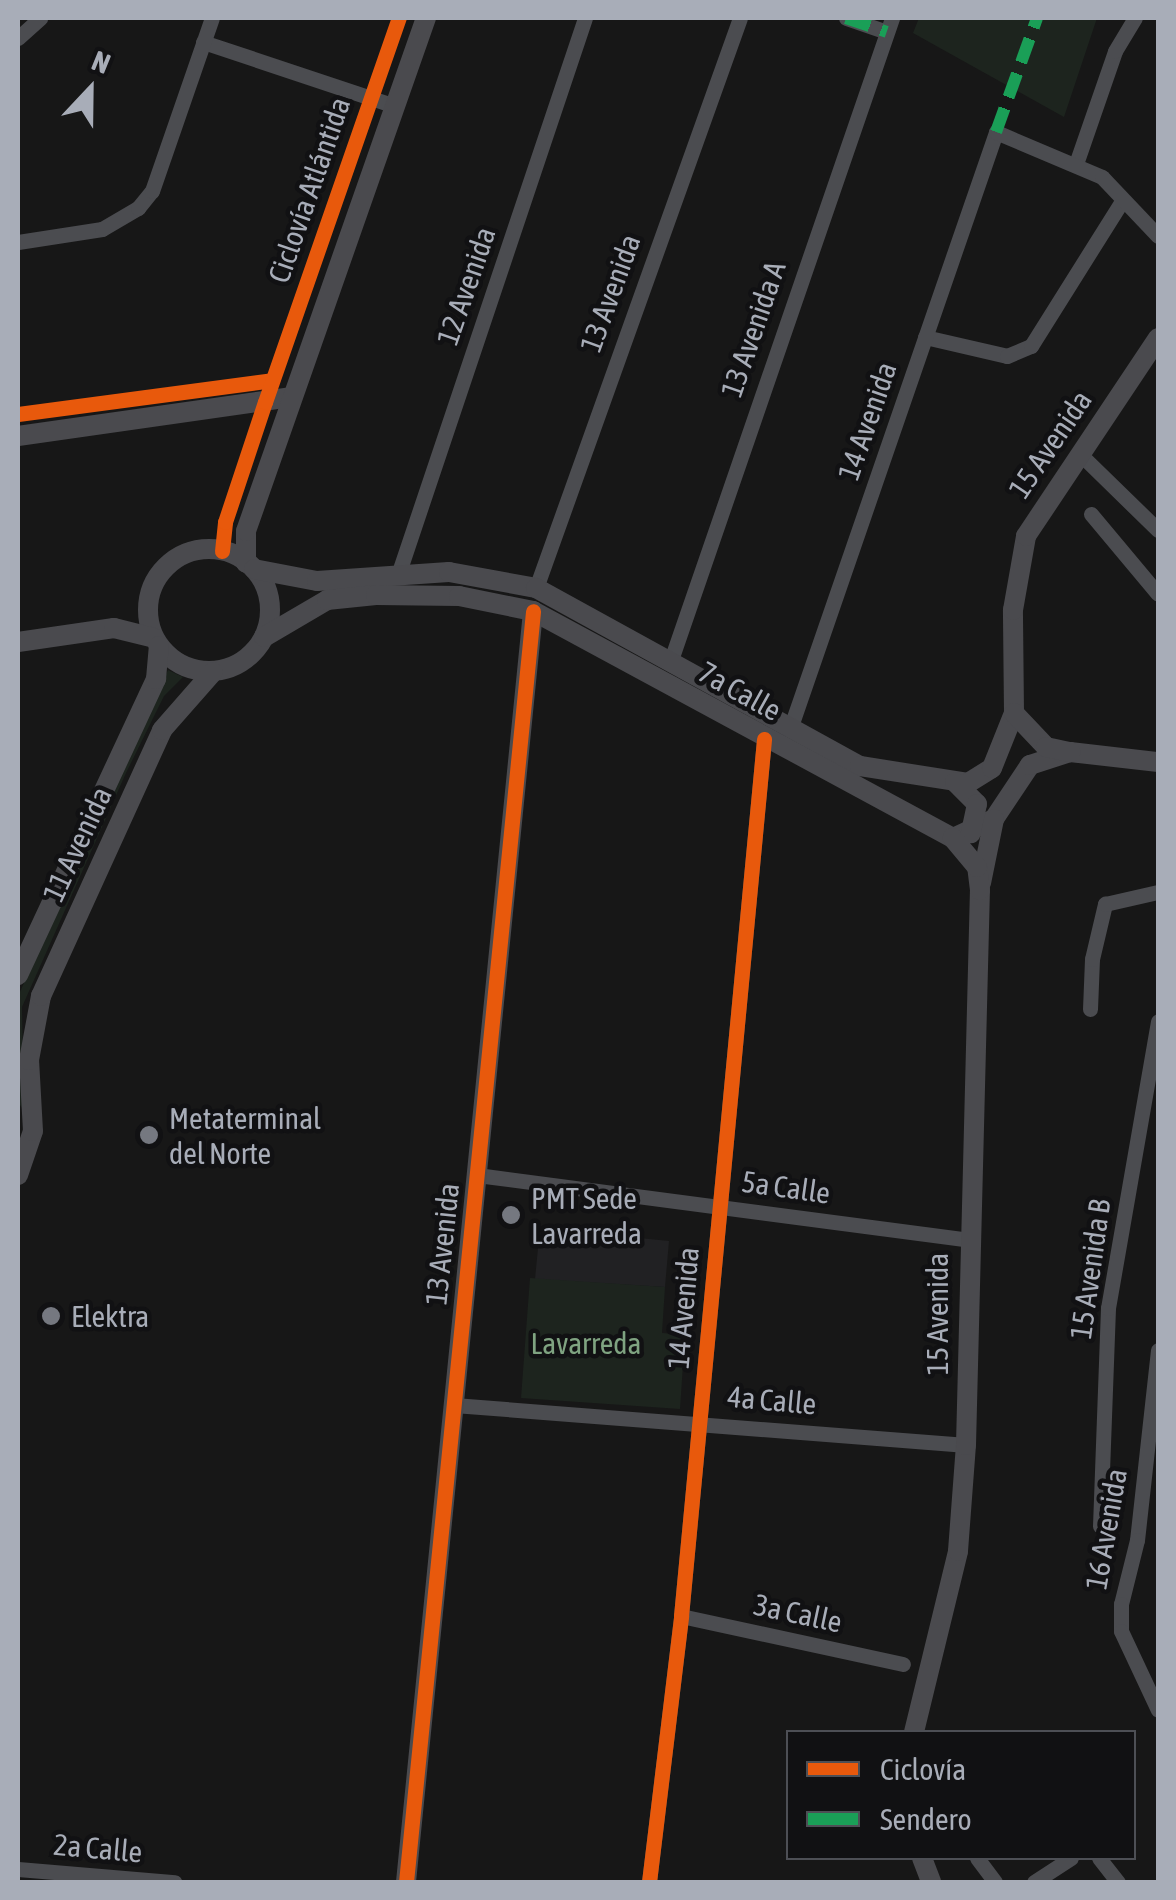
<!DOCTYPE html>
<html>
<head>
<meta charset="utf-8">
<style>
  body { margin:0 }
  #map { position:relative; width:1176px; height:1900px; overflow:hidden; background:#171717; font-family:"Asap Condensed",sans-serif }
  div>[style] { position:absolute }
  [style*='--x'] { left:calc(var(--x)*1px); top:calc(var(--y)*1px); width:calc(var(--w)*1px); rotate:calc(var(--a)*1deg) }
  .built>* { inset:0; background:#212123 }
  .green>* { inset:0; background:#1d241e }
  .street>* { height:15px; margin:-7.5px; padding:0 7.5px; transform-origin:7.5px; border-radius:7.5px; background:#4b4c50 }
  .secondary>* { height:20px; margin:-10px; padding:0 10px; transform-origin:10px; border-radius:10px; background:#4a4a4e }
  .secondary>.ring { margin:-10px; padding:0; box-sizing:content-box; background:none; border:20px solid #4a4a4e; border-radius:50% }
  .quiet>* { height:12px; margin-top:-6px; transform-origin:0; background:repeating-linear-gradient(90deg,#1a9f57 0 25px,transparent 0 37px) }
  .cycleway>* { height:15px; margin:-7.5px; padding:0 7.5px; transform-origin:7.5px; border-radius:7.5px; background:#e8590c }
  .dots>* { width:28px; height:28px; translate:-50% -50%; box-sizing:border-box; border:5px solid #111113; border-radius:50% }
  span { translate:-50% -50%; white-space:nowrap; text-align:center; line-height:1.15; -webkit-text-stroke:9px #111113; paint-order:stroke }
  .street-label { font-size:30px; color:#a8adb8 }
  .poi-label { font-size:30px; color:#a8adb8 }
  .left { translate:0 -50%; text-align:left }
  .park-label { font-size:30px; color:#7fa381 }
  .frame { position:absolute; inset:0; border:20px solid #a8adb8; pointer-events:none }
  .legend { position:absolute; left:786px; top:1730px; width:350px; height:130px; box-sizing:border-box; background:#111113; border:2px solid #4d4f55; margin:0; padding:12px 18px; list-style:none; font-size:30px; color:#a8adb8 }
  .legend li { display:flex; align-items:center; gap:20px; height:50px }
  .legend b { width:50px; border:2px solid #4d4f55 }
  .north { position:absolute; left:40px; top:40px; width:100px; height:100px; -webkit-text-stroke:8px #111113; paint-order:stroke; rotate:22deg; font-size:28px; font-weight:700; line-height:40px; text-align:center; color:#a8adb8 }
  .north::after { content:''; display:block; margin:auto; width:35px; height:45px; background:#a8adb8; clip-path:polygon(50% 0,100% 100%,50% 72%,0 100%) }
</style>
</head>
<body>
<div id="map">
  <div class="built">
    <div style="clip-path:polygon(540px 1228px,669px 1241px,665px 1287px,535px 1279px)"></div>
  </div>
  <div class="green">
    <div style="clip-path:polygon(919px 18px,1097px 18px,1064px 117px,913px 33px)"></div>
    <div style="clip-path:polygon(168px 670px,183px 677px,164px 696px,126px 773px,22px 1007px,24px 1111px,18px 1102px,18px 996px)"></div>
    <div style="clip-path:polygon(530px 1278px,665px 1287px,662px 1333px,685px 1335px,680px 1409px,521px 1398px)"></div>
  </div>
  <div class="street">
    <div style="--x:846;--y:18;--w:43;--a:18.9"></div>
    <div style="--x:18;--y:38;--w:30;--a:-42"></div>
    <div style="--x:203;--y:42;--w:202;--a:18.4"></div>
    <div style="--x:1077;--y:161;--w:116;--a:-70.9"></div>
    <div style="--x:1115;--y:51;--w:39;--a:-59"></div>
    <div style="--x:18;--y:242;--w:85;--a:-8.8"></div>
    <div style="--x:102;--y:229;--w:42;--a:-30.3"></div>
    <div style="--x:138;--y:208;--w:22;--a:-51"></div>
    <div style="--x:152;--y:191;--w:183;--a:-70.9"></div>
    <div style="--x:925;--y:337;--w:84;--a:13"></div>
    <div style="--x:1007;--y:356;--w:26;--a:-23"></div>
    <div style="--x:1031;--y:346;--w:171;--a:-57.9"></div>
    <div style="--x:1080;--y:454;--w:109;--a:44.3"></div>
    <div style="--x:1091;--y:514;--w:104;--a:50.1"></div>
    <div style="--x:399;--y:572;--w:584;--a:-71.44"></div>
    <div style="--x:536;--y:588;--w:605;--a:-70.31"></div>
    <div style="--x:671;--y:660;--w:679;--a:-71"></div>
    <div style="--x:790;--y:729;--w:632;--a:-70.96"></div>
    <div style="--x:996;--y:132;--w:115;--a:23"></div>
    <div style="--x:1102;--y:177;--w:81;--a:46.5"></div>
    <div style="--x:1090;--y:1009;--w:50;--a:-87.7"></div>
    <div style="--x:1092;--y:959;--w:57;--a:-76.7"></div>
    <div style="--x:1105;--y:904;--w:54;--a:-12.8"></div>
    <div style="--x:477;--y:1175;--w:495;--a:7.5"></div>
    <div style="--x:1158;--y:1350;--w:191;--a:96.3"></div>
    <div style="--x:1137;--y:1540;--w:66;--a:104"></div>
    <div style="--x:1121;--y:1604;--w:27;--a:90"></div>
    <div style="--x:1121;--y:1631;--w:87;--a:64.9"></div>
    <div style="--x:454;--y:1405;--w:514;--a:4.47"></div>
    <div style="--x:1100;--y:1526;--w:218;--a:-87.9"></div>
    <div style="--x:1108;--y:1308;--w:291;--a:-80.1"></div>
    <div style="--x:681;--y:1616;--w:227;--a:12.2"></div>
    <div style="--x:977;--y:1858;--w:30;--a:53"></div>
    <div style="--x:1099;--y:1858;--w:31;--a:52"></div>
    <div style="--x:18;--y:1869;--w:157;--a:4.8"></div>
    <div style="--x:649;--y:1882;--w:268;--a:-83.1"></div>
    <div style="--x:681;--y:1616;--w:881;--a:-84.59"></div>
    <div style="--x:1034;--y:1882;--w:44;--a:-33"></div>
  </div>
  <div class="secondary">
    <div style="--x:18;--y:436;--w:277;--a:-8.1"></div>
    <div class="ring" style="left:148px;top:549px;width:102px;height:102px"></div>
    <div style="--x:246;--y:563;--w:32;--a:-90"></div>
    <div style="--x:246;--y:531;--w:544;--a:-70.67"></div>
    <div style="--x:254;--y:569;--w:64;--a:10.8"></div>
    <div style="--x:317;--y:581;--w:132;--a:-3.9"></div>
    <div style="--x:449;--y:572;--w:88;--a:10.4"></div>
    <div style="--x:536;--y:588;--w:370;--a:28.8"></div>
    <div style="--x:860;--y:766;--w:109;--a:8.9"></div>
    <div style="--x:968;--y:783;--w:28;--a:-32"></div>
    <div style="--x:992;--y:768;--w:59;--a:-68.2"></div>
    <div style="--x:1014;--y:713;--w:103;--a:-90.6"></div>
    <div style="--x:1013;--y:610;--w:75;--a:-80"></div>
    <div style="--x:1026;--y:536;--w:238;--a:-56.3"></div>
    <div style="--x:264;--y:637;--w:73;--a:-30.4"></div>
    <div style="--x:327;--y:600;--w:49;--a:-5.8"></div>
    <div style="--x:376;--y:595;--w:83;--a:0.7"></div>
    <div style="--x:459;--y:596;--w:76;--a:11.5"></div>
    <div style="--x:533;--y:611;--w:477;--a:28.4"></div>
    <div style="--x:953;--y:838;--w:45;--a:-24.9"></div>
    <div style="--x:994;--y:819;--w:65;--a:-56.3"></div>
    <div style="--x:1030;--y:765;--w:42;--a:-18"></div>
    <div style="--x:1070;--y:752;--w:89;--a:6.5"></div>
    <div style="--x:18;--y:642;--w:97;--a:-8.3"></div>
    <div style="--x:114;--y:628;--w:41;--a:14"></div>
    <div style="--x:1014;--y:713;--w:47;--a:46.7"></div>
    <div style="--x:1046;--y:747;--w:25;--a:12"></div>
    <div style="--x:955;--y:782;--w:31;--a:45"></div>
    <div style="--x:977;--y:804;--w:30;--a:102"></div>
    <div style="--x:981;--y:883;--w:65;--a:-78.5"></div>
    <div style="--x:18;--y:975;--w:327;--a:-65"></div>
    <div style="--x:156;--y:679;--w:33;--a:-85"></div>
    <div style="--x:18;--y:1175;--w:46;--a:-71.2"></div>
    <div style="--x:33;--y:1131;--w:71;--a:-93.2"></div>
    <div style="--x:29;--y:1060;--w:65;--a:-79.4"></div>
    <div style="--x:41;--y:996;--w:292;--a:-65.5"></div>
    <div style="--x:162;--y:730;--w:77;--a:-48.7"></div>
    <div style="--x:914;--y:1732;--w:186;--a:-76.3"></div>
    <div style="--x:958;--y:1551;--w:106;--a:-85.7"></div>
    <div style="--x:966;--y:1445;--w:555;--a:-88.56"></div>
    <div style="--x:980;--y:890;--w:23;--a:-97"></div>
    <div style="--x:977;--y:867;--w:38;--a:-130"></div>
    <div style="--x:922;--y:1858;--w:26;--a:69"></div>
    <div style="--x:406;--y:1882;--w:1277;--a:-84.29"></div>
  </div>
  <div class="quiet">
    <div style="--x:846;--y:18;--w:43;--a:18.9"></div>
    <div style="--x:996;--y:132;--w:121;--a:-70.2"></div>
  </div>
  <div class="cycleway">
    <div style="--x:18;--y:414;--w:256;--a:-7.6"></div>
    <div style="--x:222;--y:551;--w:29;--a:-84"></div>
    <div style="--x:225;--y:522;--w:126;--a:-71.6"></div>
    <div style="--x:265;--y:402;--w:407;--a:-70.8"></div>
    <div style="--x:406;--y:1882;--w:1277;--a:-84.29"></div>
    <div style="--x:649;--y:1882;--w:268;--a:-83.1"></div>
    <div style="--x:681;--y:1616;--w:881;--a:-84.59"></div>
  </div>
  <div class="dots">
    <div style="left:149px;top:1135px;background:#757880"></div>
    <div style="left:511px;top:1215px;background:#757880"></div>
    <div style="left:51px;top:1316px;background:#757880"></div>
  </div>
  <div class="street-label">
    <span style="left:309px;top:190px;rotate:-71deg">Ciclovía Atlántida</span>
    <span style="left:466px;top:286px;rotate:-71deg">12 Avenida</span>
    <span style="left:610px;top:293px;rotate:-70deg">13 Avenida</span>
    <span style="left:753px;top:329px;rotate:-71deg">13 Avenida A</span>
    <span style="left:867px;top:421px;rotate:-71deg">14 Avenida</span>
    <span style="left:1050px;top:444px;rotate:-56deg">15 Avenida</span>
    <span style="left:740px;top:691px;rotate:29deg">7a Calle</span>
    <span style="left:77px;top:844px;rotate:-65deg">11 Avenida</span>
    <span style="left:786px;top:1187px;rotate:8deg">5a Calle</span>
    <span style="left:442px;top:1244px;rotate:-84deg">13 Avenida</span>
    <span style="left:1090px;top:1269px;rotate:-82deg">15 Avenida B</span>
    <span style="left:683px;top:1308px;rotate:-85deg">14 Avenida</span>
    <span style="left:937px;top:1314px;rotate:-90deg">15 Avenida</span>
    <span style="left:772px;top:1400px;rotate:5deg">4a Calle</span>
    <span style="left:1106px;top:1529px;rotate:-80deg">16 Avenida</span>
    <span style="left:798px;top:1613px;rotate:12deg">3a Calle</span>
    <span style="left:98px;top:1848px;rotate:5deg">2a Calle</span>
  </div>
  <div class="poi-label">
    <span class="left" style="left:169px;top:1135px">Metaterminal<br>del Norte</span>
    <span class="left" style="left:531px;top:1215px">PMT Sede<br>Lavarreda</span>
    <span class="left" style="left:71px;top:1316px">Elektra</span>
  </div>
  <div class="park-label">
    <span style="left:586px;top:1343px">Lavarreda</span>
  </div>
  <div class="frame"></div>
  <ul class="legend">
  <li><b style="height:12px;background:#e8590c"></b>Ciclovía</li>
  <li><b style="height:12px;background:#1a9f57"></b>Sendero</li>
  </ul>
  <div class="north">N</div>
</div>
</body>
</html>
